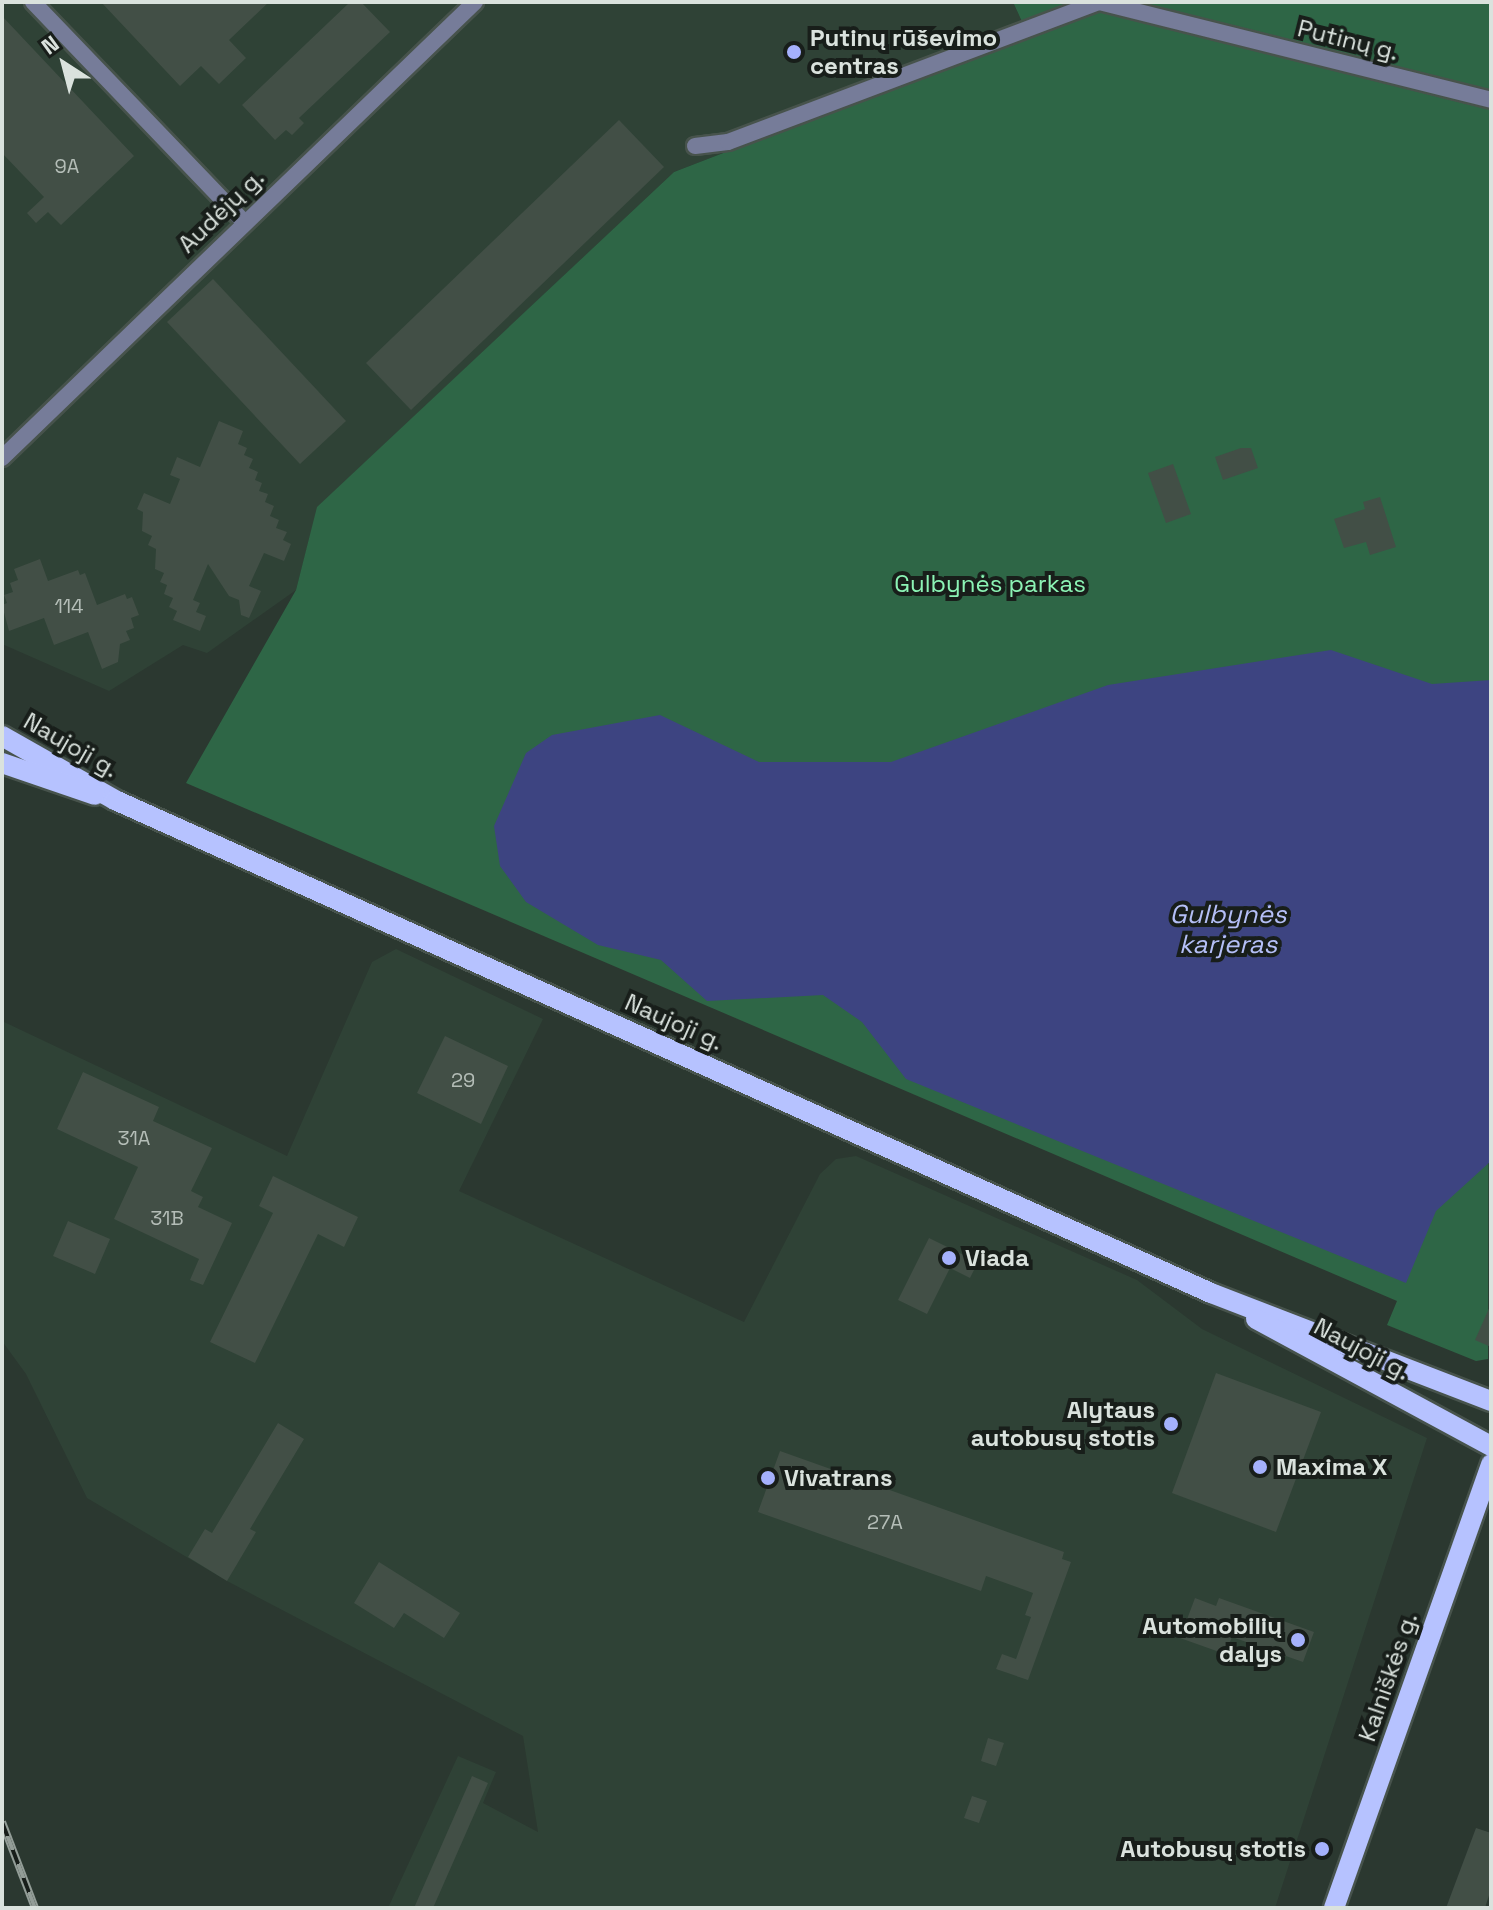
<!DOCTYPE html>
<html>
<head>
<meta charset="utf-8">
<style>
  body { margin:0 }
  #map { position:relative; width:1493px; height:1910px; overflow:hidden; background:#2b3830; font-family:"Space Grotesk",sans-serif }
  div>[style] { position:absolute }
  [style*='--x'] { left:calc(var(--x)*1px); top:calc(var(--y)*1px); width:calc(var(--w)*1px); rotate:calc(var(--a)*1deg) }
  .built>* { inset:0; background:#2f4236 }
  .green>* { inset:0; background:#2e6646 }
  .water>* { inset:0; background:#3d4481 }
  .building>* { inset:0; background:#424f46 }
  .roads { filter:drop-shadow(2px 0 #47534c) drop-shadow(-2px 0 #47534c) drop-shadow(0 2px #47534c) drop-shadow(0 -2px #47534c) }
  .minor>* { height:16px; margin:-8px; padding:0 8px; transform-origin:8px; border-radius:8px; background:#767c99 }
  .primary>* { height:20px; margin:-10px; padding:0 10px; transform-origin:10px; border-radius:10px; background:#b6c2ff }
  .rail>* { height:8px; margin-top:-4px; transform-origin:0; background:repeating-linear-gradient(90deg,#181e1a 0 15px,#939d97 0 30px); box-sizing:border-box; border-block:2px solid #939d97 }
  .dots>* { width:22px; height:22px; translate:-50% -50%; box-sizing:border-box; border:4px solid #181e1a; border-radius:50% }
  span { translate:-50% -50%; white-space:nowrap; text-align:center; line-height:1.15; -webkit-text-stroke:8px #181e1a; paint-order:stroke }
  .number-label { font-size:20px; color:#b4bdb7 }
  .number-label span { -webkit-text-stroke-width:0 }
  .poi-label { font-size:24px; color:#dae2dd; font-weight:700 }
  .left { translate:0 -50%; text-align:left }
  .right { translate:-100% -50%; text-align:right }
  .street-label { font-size:24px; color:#dae2dd }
  .park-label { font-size:24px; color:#8cf4b5 }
  .water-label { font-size:26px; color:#b4bff6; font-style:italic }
  .frame { position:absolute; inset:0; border:4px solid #dae2dd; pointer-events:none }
  .north { position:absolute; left:24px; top:24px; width:80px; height:80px; -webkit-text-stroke:6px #181e1a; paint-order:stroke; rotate:324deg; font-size:22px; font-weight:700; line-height:32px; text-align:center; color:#dae2dd }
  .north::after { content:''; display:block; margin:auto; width:28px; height:36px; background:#dae2dd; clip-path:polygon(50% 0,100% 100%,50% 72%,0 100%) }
</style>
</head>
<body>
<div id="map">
  <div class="built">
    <div style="clip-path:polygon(2px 2px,1013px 2px,1028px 35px,674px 172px,318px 507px,296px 590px,207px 653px,183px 645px,109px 691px,2px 644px)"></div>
    <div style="clip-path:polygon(396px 949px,543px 1019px,459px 1191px,744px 1322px,820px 1174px,836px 1159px,856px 1156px,1137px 1280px,1202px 1329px,1427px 1438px,1275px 1908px,388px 1908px,458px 1756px,496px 1772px,483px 1803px,538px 1832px,523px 1736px,227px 1581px,87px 1498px,26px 1374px,2px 1341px,2px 1021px,287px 1156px,372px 962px)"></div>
  </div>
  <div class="green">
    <div style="clip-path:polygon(1013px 2px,1491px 2px,1488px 1359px,1476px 1361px,1387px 1325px,1397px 1301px,186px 783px,296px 590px,317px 507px,674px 172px,1028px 35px)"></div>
  </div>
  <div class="water">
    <div style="clip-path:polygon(1331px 650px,1432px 684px,1491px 680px,1491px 1161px,1436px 1211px,1406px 1283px,906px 1079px,862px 1022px,823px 995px,707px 1001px,661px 960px,598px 945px,526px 902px,500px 866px,494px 826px,526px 753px,552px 735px,660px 715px,759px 762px,891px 762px,1108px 685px)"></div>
  </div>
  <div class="building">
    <div style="clip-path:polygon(101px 2px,269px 2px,229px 40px,246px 58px,219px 84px,201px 66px,180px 86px)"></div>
    <div style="clip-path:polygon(350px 2px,361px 2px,390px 32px,299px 118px,304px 123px,292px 135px,286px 130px,275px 140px,242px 105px)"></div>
    <div style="clip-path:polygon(2px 16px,134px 156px,61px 225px,48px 212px,36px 223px,27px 213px,44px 197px,2px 153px)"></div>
    <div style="clip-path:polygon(619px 120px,664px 167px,411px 410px,366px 363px)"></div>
    <div style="clip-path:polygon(213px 279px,346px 421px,300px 464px,167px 322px)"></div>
    <div style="clip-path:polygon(219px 421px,243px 431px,238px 444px,247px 448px,244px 455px,253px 459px,249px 468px,258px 472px,255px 480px,262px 483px,259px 491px,268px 494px,265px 502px,274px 506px,270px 516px,279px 520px,276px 528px,287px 532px,283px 540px,291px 544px,284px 561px,264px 553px,249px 586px,261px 591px,249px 618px,241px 615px,239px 600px,229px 596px,208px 564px,193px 600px,200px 603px,196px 612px,206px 616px,200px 631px,173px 620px,177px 611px,169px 607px,173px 598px,164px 594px,167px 585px,160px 582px,164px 573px,155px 569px,156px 549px,148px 545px,152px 536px,142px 531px,143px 512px,137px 509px,144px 493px,170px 504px,180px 479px,170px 475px,177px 457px,200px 467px)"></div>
    <div style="clip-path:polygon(1241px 448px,1251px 448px,1258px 468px,1223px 480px,1215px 457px)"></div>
    <div style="clip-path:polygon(1173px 464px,1191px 514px,1166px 523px,1148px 473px)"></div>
    <div style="clip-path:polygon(1380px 497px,1396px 547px,1370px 555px,1366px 542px,1344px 548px,1334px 519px,1365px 509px,1363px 502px)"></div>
    <div style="clip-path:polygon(40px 559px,48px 581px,78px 570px,80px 575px,85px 573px,97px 605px,125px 594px,127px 599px,132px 597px,139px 615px,131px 618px,134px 628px,126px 631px,130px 640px,120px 644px,118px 662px,102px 669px,88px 632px,54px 645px,44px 618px,9px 631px,2px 605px,7px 603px,4px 595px,13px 592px,10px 583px,18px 580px,14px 569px)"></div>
    <div style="clip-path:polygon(445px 1036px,508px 1066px,481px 1124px,417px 1093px)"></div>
    <div style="clip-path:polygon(83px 1072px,159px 1107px,153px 1121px,212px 1148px,191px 1191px,203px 1197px,198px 1207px,232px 1223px,203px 1285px,190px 1280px,199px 1259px,114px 1219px,138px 1167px,57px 1129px)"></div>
    <div style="clip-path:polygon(273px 1176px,358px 1217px,344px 1247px,318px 1234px,255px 1363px,210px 1342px,273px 1213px,259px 1206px)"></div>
    <div style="clip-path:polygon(68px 1221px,110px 1239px,95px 1274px,53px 1256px)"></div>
    <div style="clip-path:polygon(929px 1238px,978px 1262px,970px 1278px,950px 1268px,927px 1314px,898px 1300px)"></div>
    <div style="clip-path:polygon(1491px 1304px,1491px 1347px,1475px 1340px)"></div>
    <div style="clip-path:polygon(1216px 1373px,1321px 1412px,1276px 1532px,1172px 1493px)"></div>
    <div style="clip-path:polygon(278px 1423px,304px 1439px,250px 1529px,256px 1532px,227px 1581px,188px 1557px,205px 1529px,212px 1533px)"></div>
    <div style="clip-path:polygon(780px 1451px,1064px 1552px,1062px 1559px,1071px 1562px,1028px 1680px,996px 1669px,1002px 1654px,1016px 1659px,1031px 1617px,1025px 1615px,1033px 1593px,986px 1576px,981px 1591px,758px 1512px)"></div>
    <div style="clip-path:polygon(379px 1562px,460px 1613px,444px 1638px,404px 1613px,394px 1628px,354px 1603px)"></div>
    <div style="clip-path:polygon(1195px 1598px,1216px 1606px,1219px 1598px,1314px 1632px,1303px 1662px,1232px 1637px,1225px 1654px,1180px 1638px)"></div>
    <div style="clip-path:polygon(988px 1738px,1004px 1743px,996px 1766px,981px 1761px)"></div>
    <div style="clip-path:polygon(472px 1776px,488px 1783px,433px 1908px,414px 1908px)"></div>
    <div style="clip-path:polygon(972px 1796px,987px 1801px,979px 1823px,964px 1818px)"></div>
    <div style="clip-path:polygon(1476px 1828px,1491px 1833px,1491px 1889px,1485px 1908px,1446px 1908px)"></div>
  </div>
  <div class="roads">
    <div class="minor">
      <div style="--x:33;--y:2;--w:305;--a:46.2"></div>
      <div style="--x:695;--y:146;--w:33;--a:-7"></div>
      <div style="--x:728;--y:142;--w:397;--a:-20.7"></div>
      <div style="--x:1099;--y:2;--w:404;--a:14"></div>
      <div style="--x:2;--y:458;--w:657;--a:-43.95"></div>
    </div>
    <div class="primary">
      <div style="--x:2;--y:736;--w:130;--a:29.5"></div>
      <div style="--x:115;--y:800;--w:1202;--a:24.22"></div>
      <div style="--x:1211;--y:1293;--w:300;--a:21.1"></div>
      <div style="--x:2;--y:763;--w:98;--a:19"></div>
      <div style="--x:1256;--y:1319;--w:267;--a:28.4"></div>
      <div style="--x:1334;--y:1908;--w:471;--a:-70.5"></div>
    </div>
  </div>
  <div class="rail">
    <div style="--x:2;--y:1822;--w:92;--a:69"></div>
  </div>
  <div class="dots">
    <div style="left:794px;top:52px;background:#a5b1fc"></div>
    <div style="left:949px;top:1258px;background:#a5b1fc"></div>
    <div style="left:1171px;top:1424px;background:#a5b1fc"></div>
    <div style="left:1260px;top:1467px;background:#a5b1fc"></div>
    <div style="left:768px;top:1478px;background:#a5b1fc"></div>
    <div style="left:1298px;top:1640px;background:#a5b1fc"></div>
    <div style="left:1322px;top:1849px;background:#a5b1fc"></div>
  </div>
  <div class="number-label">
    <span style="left:67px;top:166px">9A</span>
    <span style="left:69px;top:606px">114</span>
    <span style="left:463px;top:1080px">29</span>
    <span style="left:134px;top:1138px">31A</span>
    <span style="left:167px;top:1218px">31B</span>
    <span style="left:885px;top:1522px">27A</span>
  </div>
  <div class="poi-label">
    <span class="left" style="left:810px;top:52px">Putinų rūševimo<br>centras</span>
    <span class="left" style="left:965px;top:1258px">Viada</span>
    <span class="right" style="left:1155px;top:1424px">Alytaus<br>autobusų stotis</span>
    <span class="left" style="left:1276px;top:1467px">Maxima X</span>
    <span class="left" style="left:784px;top:1478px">Vivatrans</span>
    <span class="right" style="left:1282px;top:1640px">Automobilių<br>dalys</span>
    <span class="right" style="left:1306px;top:1849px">Autobusų stotis</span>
  </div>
  <div class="street-label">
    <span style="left:1348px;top:40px;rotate:14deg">Putinų g.</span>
    <span style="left:221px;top:211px;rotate:-44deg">Audėjų g.</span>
    <span style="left:71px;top:745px;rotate:30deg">Naujoji g.</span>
    <span style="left:674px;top:1022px;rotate:24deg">Naujoji g.</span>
    <span style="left:1362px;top:1349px;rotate:28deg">Naujoji g.</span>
    <span style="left:1388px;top:1677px;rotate:-71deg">Kalniškės g.</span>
  </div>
  <div class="park-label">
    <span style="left:990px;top:584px">Gulbynės parkas</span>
  </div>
  <div class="water-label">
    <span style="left:1228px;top:930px">Gulbynės<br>karjeras</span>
  </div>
  <div class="frame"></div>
  <div class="north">N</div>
</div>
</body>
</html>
